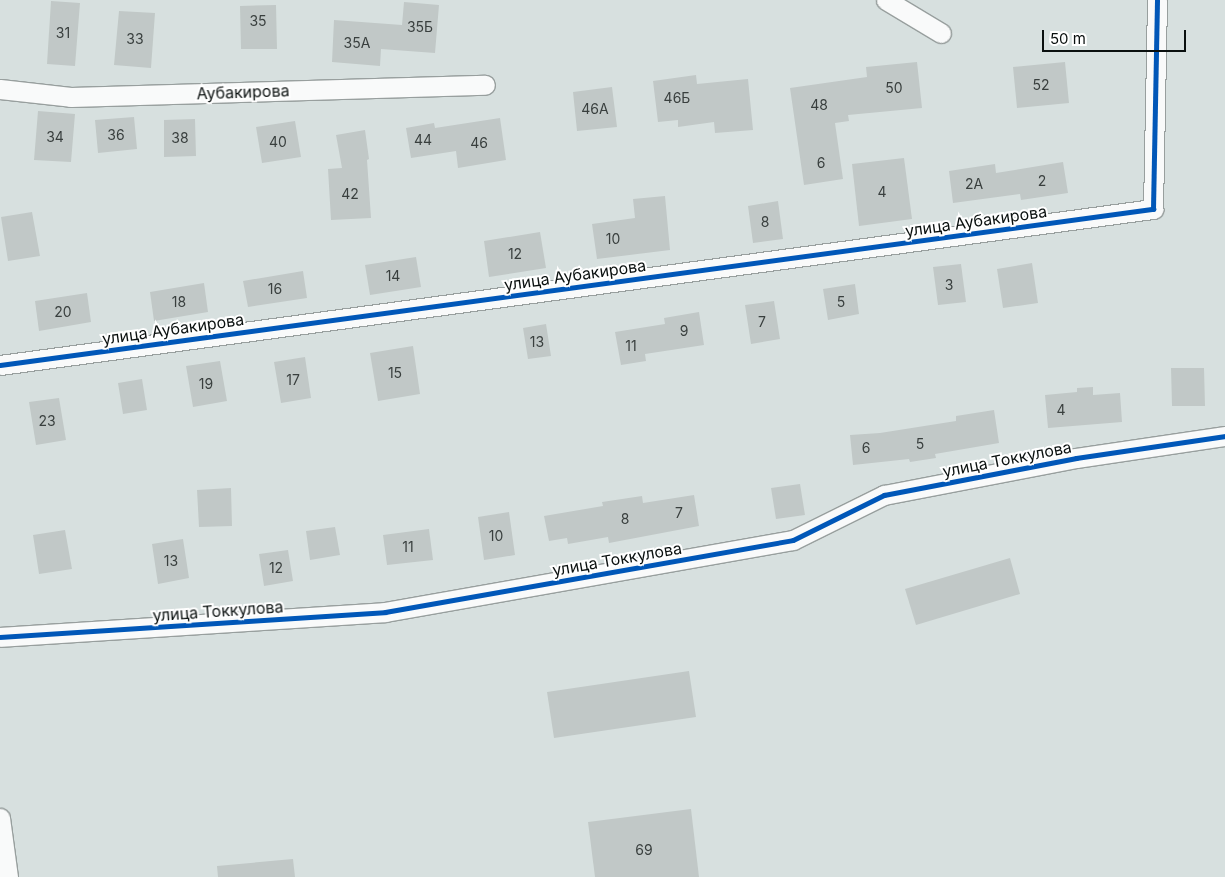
<!DOCTYPE html>
<html>
<head>
<meta charset="utf-8">
<style>
  body { margin:0 }
  #map { position:relative; width:1225px; height:877px; overflow:hidden; background:#d7e0df; font-family:Inter,sans-serif }
  div>[style] { position:absolute }
  [style*='--x'] { left:calc(var(--x)*1px); top:calc(var(--y)*1px); width:calc(var(--w)*1px); rotate:calc(var(--a)*1deg) }
  .building>* { inset:0; background:#c1c8c7 }
  .roads { filter:drop-shadow(1px 0 #989f9e) drop-shadow(-1px 0 #989f9e) drop-shadow(0 1px #989f9e) drop-shadow(0 -1px #989f9e) }
  .minor>* { height:19px; margin:-9.5px; padding:0 9.5px; transform-origin:9.5px; border-radius:9.5px; background:#f9fafa }
  .cycleway>* { height:5px; margin:-2.5px; padding:0 2.5px; transform-origin:2.5px; border-radius:2.5px; background:#0057b8 }
  span { translate:-50% -50%; white-space:nowrap; text-align:center; line-height:1.15; -webkit-text-stroke:4px #fff; paint-order:stroke }
  .number-label { font-size:14px; color:#393f3e }
  .number-label span { -webkit-text-stroke-width:0 }
  .street-label { font-size:16px; color:#0a100f }
  .scale { position:absolute; left:1042px; top:30px; width:144px; height:22px; box-sizing:border-box; border:2px solid #0a100f; border-top:0; padding-left:6px; font-size:15px; line-height:18px; white-space:nowrap; color:#0a100f; -webkit-text-stroke:4px #fff; paint-order:stroke }
</style>
</head>
<body>
<div id="map">
  <div class="building">
    <div style="clip-path:polygon(51px 1px,80px 3px,75px 66px,47px 64px)"></div>
    <div style="clip-path:polygon(404px 2px,439px 5px,435px 53px,381px 49px,380px 66px,332px 62px,334px 20px,402px 25px)"></div>
    <div style="clip-path:polygon(276px 5px,277px 49px,241px 49px,240px 6px)"></div>
    <div style="clip-path:polygon(119px 11px,155px 13px,151px 68px,114px 65px)"></div>
    <div style="clip-path:polygon(917px 62px,922px 108px,848px 115px,849px 121px,835px 123px,843px 179px,804px 185px,790px 88px,867px 77px,866px 67px)"></div>
    <div style="clip-path:polygon(1065px 62px,1069px 103px,1017px 108px,1013px 67px)"></div>
    <div style="clip-path:polygon(696px 75px,697px 84px,748px 79px,753px 130px,715px 133px,714px 122px,678px 127px,678px 120px,658px 122px,653px 81px)"></div>
    <div style="clip-path:polygon(612px 87px,617px 127px,577px 131px,573px 92px)"></div>
    <div style="clip-path:polygon(38px 111px,75px 114px,71px 162px,34px 160px)"></div>
    <div style="clip-path:polygon(134px 117px,137px 149px,98px 153px,95px 120px)"></div>
    <div style="clip-path:polygon(500px 118px,506px 160px,458px 168px,456px 151px,411px 158px,406px 128px,434px 123px,435px 128px)"></div>
    <div style="clip-path:polygon(195px 119px,196px 156px,164px 157px,164px 120px)"></div>
    <div style="clip-path:polygon(295px 121px,301px 157px,262px 163px,256px 127px)"></div>
    <div style="clip-path:polygon(365px 130px,369px 159px,367px 160px,371px 218px,331px 220px,328px 169px,342px 168px,336px 135px)"></div>
    <div style="clip-path:polygon(904px 158px,912px 219px,859px 226px,852px 164px)"></div>
    <div style="clip-path:polygon(1063px 162px,1068px 193px,1021px 200px,1020px 194px,953px 203px,949px 171px,995px 164px,996px 173px)"></div>
    <div style="clip-path:polygon(665px 196px,670px 250px,597px 259px,592px 224px,635px 218px,633px 199px)"></div>
    <div style="clip-path:polygon(778px 201px,783px 239px,753px 243px,748px 206px)"></div>
    <div style="clip-path:polygon(32px 212px,40px 256px,8px 261px,1px 217px)"></div>
    <div style="clip-path:polygon(540px 232px,546px 268px,489px 277px,484px 241px)"></div>
    <div style="clip-path:polygon(416px 257px,421px 287px,370px 295px,365px 265px)"></div>
    <div style="clip-path:polygon(1032px 263px,1038px 303px,1003px 308px,997px 269px)"></div>
    <div style="clip-path:polygon(961px 264px,966px 302px,938px 305px,933px 267px)"></div>
    <div style="clip-path:polygon(303px 271px,307px 298px,248px 307px,243px 281px)"></div>
    <div style="clip-path:polygon(204px 283px,208px 312px,154px 321px,150px 292px)"></div>
    <div style="clip-path:polygon(855px 284px,859px 314px,828px 320px,823px 289px)"></div>
    <div style="clip-path:polygon(87px 293px,91px 322px,39px 331px,35px 301px)"></div>
    <div style="clip-path:polygon(774px 301px,780px 339px,751px 344px,745px 305px)"></div>
    <div style="clip-path:polygon(699px 312px,704px 345px,645px 354px,646px 361px,621px 365px,615px 332px,665px 324px,664px 318px)"></div>
    <div style="clip-path:polygon(546px 324px,551px 356px,528px 359px,523px 328px)"></div>
    <div style="clip-path:polygon(413px 346px,420px 394px,378px 401px,370px 353px)"></div>
    <div style="clip-path:polygon(305px 357px,311px 398px,281px 403px,274px 362px)"></div>
    <div style="clip-path:polygon(220px 361px,227px 401px,193px 407px,186px 366px)"></div>
    <div style="clip-path:polygon(1171px 368px,1204px 368px,1205px 406px,1172px 406px)"></div>
    <div style="clip-path:polygon(142px 379px,147px 410px,123px 414px,118px 383px)"></div>
    <div style="clip-path:polygon(1093px 387px,1093px 395px,1120px 393px,1122px 422px,1048px 428px,1045px 395px,1077px 392px,1077px 388px)"></div>
    <div style="clip-path:polygon(59px 398px,66px 440px,36px 445px,29px 402px)"></div>
    <div style="clip-path:polygon(994px 410px,999px 443px,935px 454px,936px 458px,910px 462px,909px 459px,853px 465px,850px 435px,880px 433px,956px 421px,956px 416px)"></div>
    <div style="clip-path:polygon(800px 484px,805px 515px,776px 519px,771px 488px)"></div>
    <div style="clip-path:polygon(231px 488px,232px 526px,199px 527px,197px 490px)"></div>
    <div style="clip-path:polygon(694px 495px,699px 526px,609px 543px,608px 537px,568px 544px,567px 538px,549px 541px,544px 516px,603px 506px,602px 502px,642px 496px,643px 503px)"></div>
    <div style="clip-path:polygon(509px 512px,515px 555px,484px 560px,478px 517px)"></div>
    <div style="clip-path:polygon(335px 527px,340px 555px,310px 560px,306px 531px)"></div>
    <div style="clip-path:polygon(429px 529px,433px 560px,387px 565px,383px 535px)"></div>
    <div style="clip-path:polygon(65px 530px,72px 569px,39px 574px,33px 535px)"></div>
    <div style="clip-path:polygon(183px 539px,189px 578px,158px 584px,152px 544px)"></div>
    <div style="clip-path:polygon(288px 550px,293px 581px,264px 586px,259px 554px)"></div>
    <div style="clip-path:polygon(1010px 558px,1020px 594px,916px 625px,905px 589px)"></div>
    <div style="clip-path:polygon(689px 671px,696px 717px,554px 738px,547px 692px)"></div>
    <div style="clip-path:polygon(691px 809px,699px 877px,595px 877px,588px 822px)"></div>
    <div style="clip-path:polygon(293px 859px,295px 877px,218px 877px,217px 866px)"></div>
  </div>
  <div class="roads">
    <div class="minor">
      <div style="--x:886;--y:0;--w:64;--a:31"></div>
      <div style="--x:0;--y:89;--w:71;--a:6.4"></div>
      <div style="--x:71;--y:97;--w:414;--a:-1.7"></div>
      <div style="--x:0;--y:365;--w:1164;--a:-7.71"></div>
      <div style="--x:1153;--y:209;--w:209;--a:-88.9"></div>
      <div style="--x:0;--y:637;--w:386;--a:-3.7"></div>
      <div style="--x:385;--y:612;--w:414;--a:-10"></div>
      <div style="--x:793;--y:540;--w:102;--a:-26.3"></div>
      <div style="--x:884;--y:495;--w:196;--a:-10.9"></div>
      <div style="--x:1076;--y:458;--w:151;--a:-8.4"></div>
      <div style="--x:0;--y:818;--w:60;--a:82.3"></div>
    </div>
  </div>
  <div class="cycleway">
    <div style="--x:0;--y:365;--w:1164;--a:-7.71"></div>
    <div style="--x:1153;--y:209;--w:209;--a:-88.9"></div>
    <div style="--x:0;--y:637;--w:386;--a:-3.7"></div>
    <div style="--x:385;--y:612;--w:414;--a:-10"></div>
    <div style="--x:793;--y:540;--w:102;--a:-26.3"></div>
    <div style="--x:884;--y:495;--w:196;--a:-10.9"></div>
    <div style="--x:1076;--y:458;--w:151;--a:-8.4"></div>
  </div>
  <div class="number-label">
    <span style="left:258px;top:21px">35</span>
    <span style="left:420px;top:27px">35Б</span>
    <span style="left:63px;top:33px">31</span>
    <span style="left:135px;top:39px">33</span>
    <span style="left:357px;top:43px">35А</span>
    <span style="left:1041px;top:85px">52</span>
    <span style="left:894px;top:88px">50</span>
    <span style="left:677px;top:98px">46Б</span>
    <span style="left:819px;top:105px">48</span>
    <span style="left:595px;top:109px">46А</span>
    <span style="left:116px;top:135px">36</span>
    <span style="left:55px;top:137px">34</span>
    <span style="left:180px;top:138px">38</span>
    <span style="left:423px;top:140px">44</span>
    <span style="left:278px;top:142px">40</span>
    <span style="left:479px;top:143px">46</span>
    <span style="left:821px;top:163px">6</span>
    <span style="left:1042px;top:181px">2</span>
    <span style="left:974px;top:184px">2А</span>
    <span style="left:882px;top:192px">4</span>
    <span style="left:350px;top:194px">42</span>
    <span style="left:765px;top:222px">8</span>
    <span style="left:613px;top:239px">10</span>
    <span style="left:515px;top:254px">12</span>
    <span style="left:393px;top:276px">14</span>
    <span style="left:949px;top:285px">3</span>
    <span style="left:275px;top:289px">16</span>
    <span style="left:179px;top:302px">18</span>
    <span style="left:841px;top:302px">5</span>
    <span style="left:63px;top:312px">20</span>
    <span style="left:762px;top:322px">7</span>
    <span style="left:684px;top:331px">9</span>
    <span style="left:537px;top:342px">13</span>
    <span style="left:631px;top:346px">11</span>
    <span style="left:395px;top:373px">15</span>
    <span style="left:293px;top:380px">17</span>
    <span style="left:206px;top:384px">19</span>
    <span style="left:1061px;top:410px">4</span>
    <span style="left:47px;top:421px">23</span>
    <span style="left:920px;top:444px">5</span>
    <span style="left:866px;top:448px">6</span>
    <span style="left:679px;top:513px">7</span>
    <span style="left:625px;top:519px">8</span>
    <span style="left:496px;top:536px">10</span>
    <span style="left:408px;top:547px">11</span>
    <span style="left:171px;top:561px">13</span>
    <span style="left:276px;top:568px">12</span>
    <span style="left:644px;top:850px">69</span>
  </div>
  <div class="street-label">
    <span style="left:243px;top:92px;rotate:-2deg">Аубакирова</span>
    <span style="left:976px;top:221px;rotate:-8deg">улица Аубакирова</span>
    <span style="left:575px;top:275px;rotate:-8deg">улица Аубакирова</span>
    <span style="left:173px;top:329px;rotate:-8deg">улица Аубакирова</span>
    <span style="left:1007px;top:459px;rotate:-11deg">улица Токкулова</span>
    <span style="left:617px;top:559px;rotate:-10deg">улица Токкулова</span>
    <span style="left:218px;top:611px;rotate:-4deg">улица Токкулова</span>
  </div>
  <div class="scale">50 m</div>
</div>
</body>
</html>
